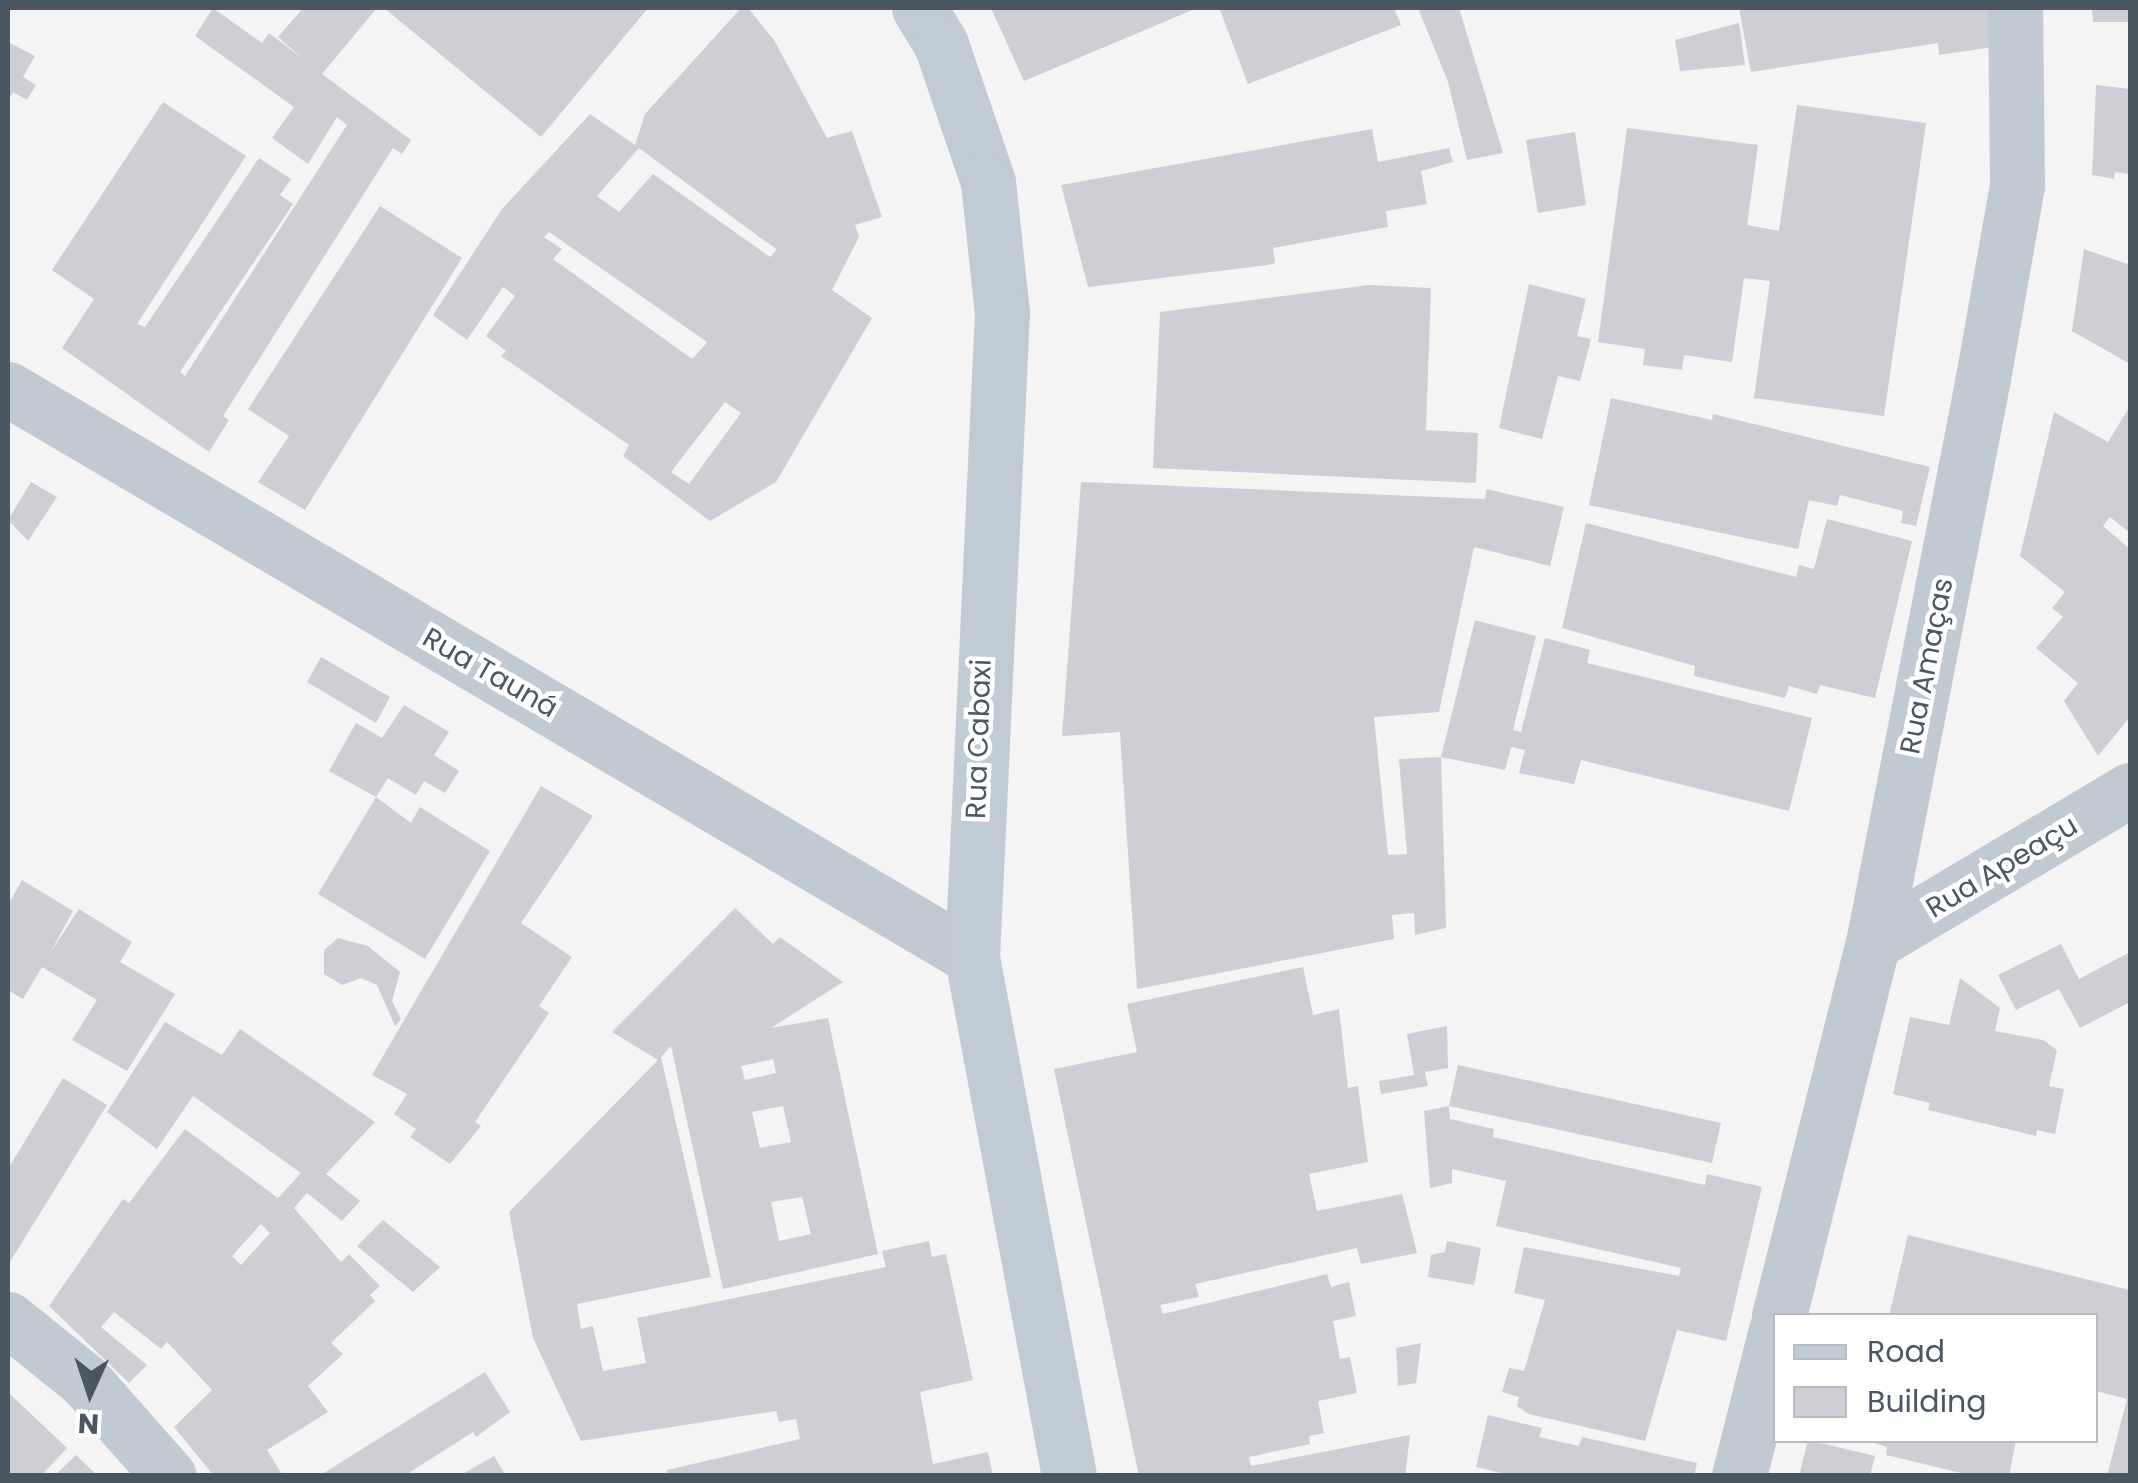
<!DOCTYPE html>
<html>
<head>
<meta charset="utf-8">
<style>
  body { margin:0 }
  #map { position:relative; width:2138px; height:1483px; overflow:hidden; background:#f5f3f3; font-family:Poppins,sans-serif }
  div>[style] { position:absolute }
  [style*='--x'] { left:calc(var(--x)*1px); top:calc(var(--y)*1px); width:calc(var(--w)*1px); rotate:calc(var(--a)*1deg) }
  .building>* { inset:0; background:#cdcfd5 }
  .street>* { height:55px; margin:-27.5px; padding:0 27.5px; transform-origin:27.5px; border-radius:27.5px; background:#c1cad2 }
  .secondary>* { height:55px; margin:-27.5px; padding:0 27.5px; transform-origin:27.5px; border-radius:27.5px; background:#c1cbd6 }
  span { translate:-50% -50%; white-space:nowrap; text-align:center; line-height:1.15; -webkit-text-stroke:9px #fff; paint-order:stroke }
  .street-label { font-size:28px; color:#4a5661 }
  .frame { position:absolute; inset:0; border:10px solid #4a5661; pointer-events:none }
  .legend { position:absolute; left:1773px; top:1313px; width:325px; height:130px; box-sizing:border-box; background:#fff; border:2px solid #b7bbc0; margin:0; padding:12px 18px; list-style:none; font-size:30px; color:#4a5661 }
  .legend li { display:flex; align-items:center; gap:20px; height:50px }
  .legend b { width:50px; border:2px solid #b7bbc0 }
  .north { position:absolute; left:40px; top:1343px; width:100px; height:100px; -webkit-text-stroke:8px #fff; paint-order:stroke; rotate:183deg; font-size:28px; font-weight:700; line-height:40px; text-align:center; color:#4a5661 }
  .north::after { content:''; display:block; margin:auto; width:35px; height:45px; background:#4a5661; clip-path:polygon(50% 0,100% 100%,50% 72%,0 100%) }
</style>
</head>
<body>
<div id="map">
  <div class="building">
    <div style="clip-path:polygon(213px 8px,262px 43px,269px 33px,302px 58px,278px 37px,303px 8px,377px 8px,322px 74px,411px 140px,402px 154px,393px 148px,223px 416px,229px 420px,209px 452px,62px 348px,94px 299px,52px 270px,163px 102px,246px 156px,137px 324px,145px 327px,259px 158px,291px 179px,280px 195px,293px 204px,180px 372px,185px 376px,347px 125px,337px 117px,308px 164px,272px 138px,294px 107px,195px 36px)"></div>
    <div style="clip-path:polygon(384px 8px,648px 8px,541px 137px)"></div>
    <div style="clip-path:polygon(evenodd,741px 8px,748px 8px,774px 40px,827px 138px,852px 131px,882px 217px,855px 225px,859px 237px,832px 290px,872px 318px,776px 482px,710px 521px,623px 456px,629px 445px,501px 356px,506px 351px,486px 336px,515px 296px,503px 287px,467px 340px,433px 315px,502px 209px,590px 114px,635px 145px,645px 114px,741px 8px,639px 148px,762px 239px,777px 249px,770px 257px,653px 174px,619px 212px,597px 196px,639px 148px,741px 8px,549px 232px,707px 342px,705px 345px,692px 359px,553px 259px,562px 249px,544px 237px,549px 232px,741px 8px,725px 402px,741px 413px,689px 484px,671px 472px,725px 402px)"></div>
    <div style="clip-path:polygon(991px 8px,1197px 8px,1024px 81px)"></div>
    <div style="clip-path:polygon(1227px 8px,1394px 8px,1401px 25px,1248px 84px,1220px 10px)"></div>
    <div style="clip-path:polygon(1418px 8px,1459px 8px,1503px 153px,1467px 160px,1448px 82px)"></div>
    <div style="clip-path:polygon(1739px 8px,1989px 8px,1993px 47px,1939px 55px,1938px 43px,1751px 72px)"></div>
    <div style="clip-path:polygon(2092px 8px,2130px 8px,2130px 22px,2093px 22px)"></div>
    <div style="clip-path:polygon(1739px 23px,1745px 65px,1680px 71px,1675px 40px)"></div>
    <div style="clip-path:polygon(8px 42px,35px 56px,23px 77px,36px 85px,27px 100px,13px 92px,8px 102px)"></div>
    <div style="clip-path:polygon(2096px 85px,2130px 89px,2130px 174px,2115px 172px,2114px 179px,2092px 175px)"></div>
    <div style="clip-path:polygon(1797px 105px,1926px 123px,1884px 416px,1754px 398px,1770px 281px,1744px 278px,1732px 362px,1684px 355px,1682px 370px,1643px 365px,1645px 349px,1598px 342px,1627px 128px,1758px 145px,1747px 225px,1779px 231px)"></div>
    <div style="clip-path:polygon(1372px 129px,1378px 162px,1449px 148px,1453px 162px,1421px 171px,1427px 204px,1386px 211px,1388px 227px,1273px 248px,1275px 263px,1268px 265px,1088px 287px,1061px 185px)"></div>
    <div style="clip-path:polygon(1575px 132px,1586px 205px,1538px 213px,1526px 140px)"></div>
    <div style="clip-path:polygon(380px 206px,462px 258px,305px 510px,258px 482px,289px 436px,248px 409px)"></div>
    <div style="clip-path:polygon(2084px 249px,2130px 265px,2130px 364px,2072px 331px)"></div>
    <div style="clip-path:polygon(1529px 284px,1586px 299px,1577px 336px,1591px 339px,1580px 381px,1558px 376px,1542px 439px,1499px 428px)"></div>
    <div style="clip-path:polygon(1369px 285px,1431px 288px,1426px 430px,1478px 433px,1476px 483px,1153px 468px,1160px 312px)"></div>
    <div style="clip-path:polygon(1611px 398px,1712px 420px,1713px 414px,1930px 467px,1916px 526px,1901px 523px,1903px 511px,1840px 495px,1837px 506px,1809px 500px,1798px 549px,1589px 505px)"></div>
    <div style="clip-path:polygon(2130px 406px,2130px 533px,2110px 517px,2103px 526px,2130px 549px,2130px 717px,2098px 756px,2064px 701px,2078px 683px,2036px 648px,2063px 617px,2052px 608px,2065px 592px,2020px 556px,2054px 412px,2108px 442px)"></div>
    <div style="clip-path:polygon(31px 482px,57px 497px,28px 541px,8px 520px)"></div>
    <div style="clip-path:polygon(1081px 482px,1485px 499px,1486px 489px,1564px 507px,1550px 566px,1474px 547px,1439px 712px,1374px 717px,1388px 855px,1407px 854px,1399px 759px,1441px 757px,1446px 928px,1415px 935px,1414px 913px,1392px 915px,1394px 939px,1137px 989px,1120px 732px,1062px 736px)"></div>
    <div style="clip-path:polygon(1827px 519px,1912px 541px,1875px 698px,1820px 685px,1817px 694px,1789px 686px,1785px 698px,1694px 676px,1695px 666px,1562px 628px,1586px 523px,1796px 577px,1799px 565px,1814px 569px)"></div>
    <div style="clip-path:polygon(1475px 620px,1536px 636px,1513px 730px,1521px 732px,1545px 638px,1590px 650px,1587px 663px,1812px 718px,1789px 811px,1581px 760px,1574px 784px,1519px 773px,1525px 750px,1511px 747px,1505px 770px,1441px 757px)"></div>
    <div style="clip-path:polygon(321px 657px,390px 697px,376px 723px,307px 682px)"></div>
    <div style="clip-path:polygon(404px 705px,449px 732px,434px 755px,459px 771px,445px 793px,424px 781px,416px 795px,388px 778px,376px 797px,329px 771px,356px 723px,382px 738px)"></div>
    <div style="clip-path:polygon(541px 786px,593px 816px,521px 923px,572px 957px,539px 1006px,549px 1013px,475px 1122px,481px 1126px,450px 1164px,410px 1137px,416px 1129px,394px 1114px,407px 1094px,372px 1075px)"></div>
    <div style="clip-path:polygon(376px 797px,411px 823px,420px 807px,490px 851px,425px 959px,318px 894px)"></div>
    <div style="clip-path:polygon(22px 880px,73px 911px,50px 953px,79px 909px,132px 942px,120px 962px,175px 994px,127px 1071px,72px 1040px,97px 1000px,42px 967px,23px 999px,8px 990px,8px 905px)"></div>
    <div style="clip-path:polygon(evenodd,735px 908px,773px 944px,780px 937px,843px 982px,771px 1028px,828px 1018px,878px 1254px,723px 1289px,671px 1046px,661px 1057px,711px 1277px,577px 1304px,581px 1329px,593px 1326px,603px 1371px,646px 1363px,637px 1318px,886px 1267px,882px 1251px,929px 1241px,932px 1257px,946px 1254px,973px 1380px,920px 1392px,933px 1464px,988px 1452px,993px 1476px,668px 1476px,667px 1470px,800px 1439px,796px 1419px,779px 1422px,776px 1411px,581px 1441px,533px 1338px,509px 1212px,658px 1060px,612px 1032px,735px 908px,773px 1059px,776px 1073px,745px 1080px,741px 1066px,773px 1059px,735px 908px,783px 1106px,791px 1142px,760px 1148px,752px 1112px,783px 1106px,735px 908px,802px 1197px,811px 1234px,779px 1241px,771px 1202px,802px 1197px)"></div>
    <div style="clip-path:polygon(338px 938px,368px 946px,400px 972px,392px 1001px,401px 1019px,395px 1026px,377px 985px,361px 978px,342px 985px,324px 974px,324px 950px)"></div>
    <div style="clip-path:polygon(2061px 944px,2079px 979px,2130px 952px,2130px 1002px,2080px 1028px,2059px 989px,2016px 1010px,1998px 975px)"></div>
    <div style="clip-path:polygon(1303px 967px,1313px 1015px,1339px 1009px,1348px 1088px,1358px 1086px,1368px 1162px,1309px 1174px,1317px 1211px,1402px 1194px,1417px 1253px,1361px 1264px,1357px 1248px,1195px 1284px,1199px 1297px,1160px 1305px,1163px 1314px,1327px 1274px,1331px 1287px,1349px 1282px,1356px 1316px,1333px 1321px,1340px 1359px,1350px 1357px,1357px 1393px,1318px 1401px,1324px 1433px,1309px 1436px,1310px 1444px,1249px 1457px,1251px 1466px,1410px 1435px,1405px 1476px,1139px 1476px,1054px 1069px,1137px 1052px,1127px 1004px)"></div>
    <div style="clip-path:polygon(1960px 978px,2000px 1008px,1995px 1031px,2043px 1040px,2057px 1050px,2049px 1086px,2064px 1089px,2055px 1134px,2037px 1130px,2036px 1136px,1928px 1110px,1930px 1103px,1893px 1094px,1910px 1017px,1949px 1025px)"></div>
    <div style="clip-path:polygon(evenodd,165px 1022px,222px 1055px,240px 1029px,375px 1122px,326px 1174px,360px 1201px,342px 1221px,307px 1193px,294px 1208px,341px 1262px,349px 1254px,380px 1286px,370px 1295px,375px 1301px,331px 1343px,343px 1354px,308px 1386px,328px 1412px,267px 1450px,283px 1476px,214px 1476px,174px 1427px,212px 1390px,167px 1342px,161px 1349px,114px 1312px,101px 1327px,147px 1365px,129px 1383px,49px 1306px,123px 1199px,129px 1203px,185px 1129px,278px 1198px,301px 1173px,193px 1096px,157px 1149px,107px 1112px,165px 1022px,261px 1224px,270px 1233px,241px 1265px,232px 1256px,261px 1224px)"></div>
    <div style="clip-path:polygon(1447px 1026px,1448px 1068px,1425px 1072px,1428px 1086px,1381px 1094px,1379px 1081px,1414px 1075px,1407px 1034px)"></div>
    <div style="clip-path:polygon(1458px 1065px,1721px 1123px,1712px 1163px,1449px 1106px,1450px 1119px,1494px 1129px,1493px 1137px,1705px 1185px,1707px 1174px,1762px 1187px,1726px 1341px,1677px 1330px,1645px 1441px,1529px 1414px,1517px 1406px,1519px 1397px,1502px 1392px,1509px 1368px,1524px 1371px,1545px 1300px,1514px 1293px,1524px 1247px,1679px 1276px,1681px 1268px,1496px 1226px,1506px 1181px,1452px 1169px,1452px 1183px,1430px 1188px,1424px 1111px,1449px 1106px)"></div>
    <div style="clip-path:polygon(63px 1078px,107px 1105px,8px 1265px,8px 1169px)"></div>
    <div style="clip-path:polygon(383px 1220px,440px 1267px,413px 1292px,357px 1246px)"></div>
    <div style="clip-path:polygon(1908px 1235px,2130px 1290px,2130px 1476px,2107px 1476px,2127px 1399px,2096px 1391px,2096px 1316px,1889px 1316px)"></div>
    <div style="clip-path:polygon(1447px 1241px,1481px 1248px,1474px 1285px,1428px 1277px,1431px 1255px,1445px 1252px)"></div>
    <div style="clip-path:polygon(1421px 1343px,1416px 1383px,1398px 1386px,1396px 1348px)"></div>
    <div style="clip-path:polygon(485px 1372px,510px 1412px,476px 1437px,473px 1432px,404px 1476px,319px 1476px)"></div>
    <div style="clip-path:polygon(10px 1394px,67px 1448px,41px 1476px,8px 1476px)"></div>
    <div style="clip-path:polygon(1488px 1415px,1542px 1428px,1539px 1437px,1579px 1446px,1582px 1437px,1697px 1463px,1694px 1476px,1514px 1476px,1476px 1467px)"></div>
    <div style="clip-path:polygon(1808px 1440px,1875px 1456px,1870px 1476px,1799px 1476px)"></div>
    <div style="clip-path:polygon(1865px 1440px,2016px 1440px,2009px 1476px,1974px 1476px,1886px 1455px,1887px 1447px)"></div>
    <div style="clip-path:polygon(76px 1455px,98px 1476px,54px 1476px)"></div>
    <div style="clip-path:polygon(494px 1456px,506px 1476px,459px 1476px)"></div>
  </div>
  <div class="street">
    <div style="--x:8;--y:389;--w:1119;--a:30.51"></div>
    <div style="--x:1873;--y:943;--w:299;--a:-30.8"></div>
    <div style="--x:1779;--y:1316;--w:385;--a:-75.9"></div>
    <div style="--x:1873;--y:943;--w:576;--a:-78.98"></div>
    <div style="--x:1983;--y:378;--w:196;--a:-80"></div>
    <div style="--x:2017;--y:185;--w:177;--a:-90.6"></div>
    <div style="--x:8;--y:1319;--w:97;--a:38.8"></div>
    <div style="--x:84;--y:1380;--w:128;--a:48.5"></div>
    <div style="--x:1739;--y:1476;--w:151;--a:-75.8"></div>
  </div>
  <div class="secondary">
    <div style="--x:919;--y:8;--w:42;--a:58.6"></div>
    <div style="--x:941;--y:44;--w:146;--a:71.2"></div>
    <div style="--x:988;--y:182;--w:131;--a:83.9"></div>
    <div style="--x:1002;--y:312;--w:646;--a:92.66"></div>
    <div style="--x:972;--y:957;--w:528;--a:79.41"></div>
  </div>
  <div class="street-label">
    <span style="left:1927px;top:666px;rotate:-79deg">Rua Amaças</span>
    <span style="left:490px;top:673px;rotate:30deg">Rua Tauná</span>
    <span style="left:979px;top:739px;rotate:-88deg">Rua Cabaxi</span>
    <span style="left:2002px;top:867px;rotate:-31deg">Rua Apeaçu</span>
  </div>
  <div class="frame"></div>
  <ul class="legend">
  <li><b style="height:12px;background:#c1cbd6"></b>Road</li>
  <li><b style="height:28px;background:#cdcfd5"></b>Building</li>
  </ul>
  <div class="north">N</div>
</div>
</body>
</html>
